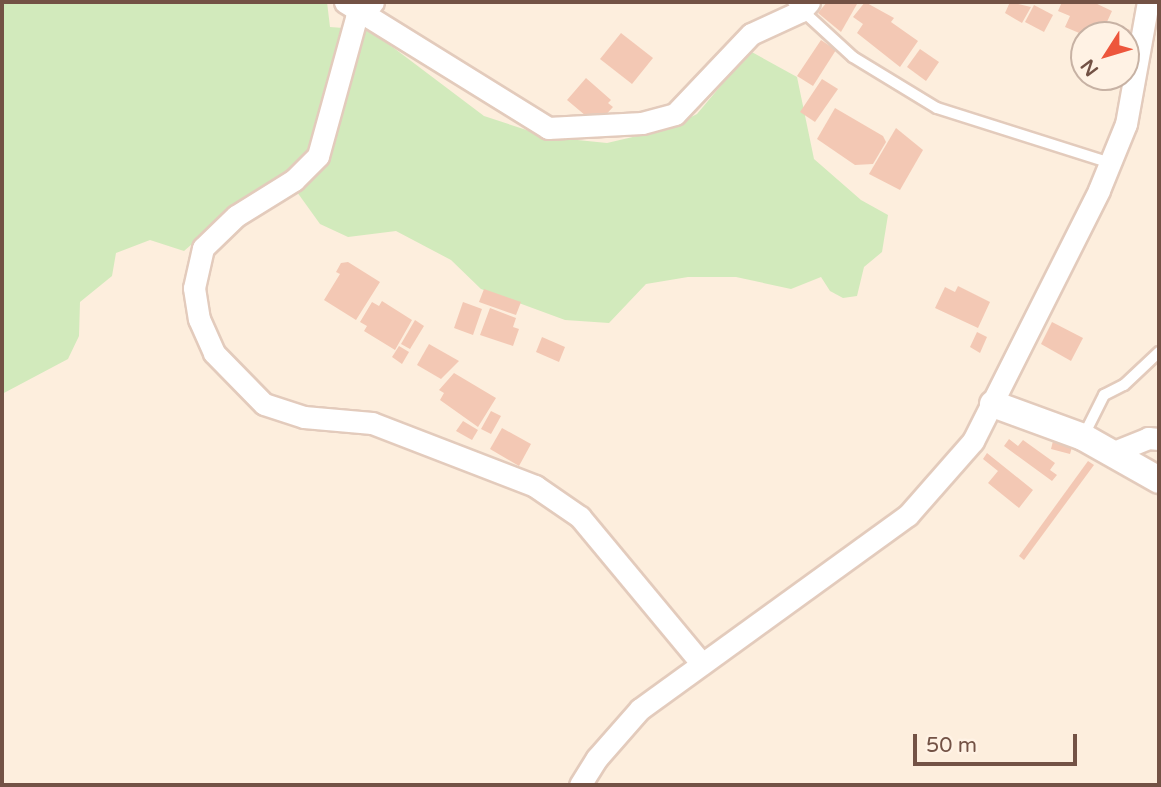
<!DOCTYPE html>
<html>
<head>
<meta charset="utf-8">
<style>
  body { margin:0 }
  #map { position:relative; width:1161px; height:787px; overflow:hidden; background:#fdeedd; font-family:"Varela Round",sans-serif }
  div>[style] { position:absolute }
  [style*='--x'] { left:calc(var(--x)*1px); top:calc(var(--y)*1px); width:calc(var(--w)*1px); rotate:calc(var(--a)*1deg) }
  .green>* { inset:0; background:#d2eabc }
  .building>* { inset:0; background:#f3c8b4 }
  .roads { filter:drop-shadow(2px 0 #e3cbbc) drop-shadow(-2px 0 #e3cbbc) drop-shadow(0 2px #e3cbbc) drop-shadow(0 -2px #e3cbbc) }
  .service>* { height:10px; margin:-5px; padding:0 5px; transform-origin:5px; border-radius:5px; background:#fff }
  .minor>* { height:21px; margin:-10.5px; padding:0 10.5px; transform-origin:10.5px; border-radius:10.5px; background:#fff }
  .tertiary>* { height:26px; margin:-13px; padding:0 13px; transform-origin:13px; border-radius:13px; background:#fff }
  span { translate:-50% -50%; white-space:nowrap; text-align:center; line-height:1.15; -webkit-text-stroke:7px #fff2e4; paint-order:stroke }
  .frame { position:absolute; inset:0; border:4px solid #735245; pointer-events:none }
  .north { position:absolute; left:1070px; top:21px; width:70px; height:70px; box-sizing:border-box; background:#fff2e4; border:2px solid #c7b2a4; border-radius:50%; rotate:233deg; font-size:19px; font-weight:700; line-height:28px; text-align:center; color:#735245 }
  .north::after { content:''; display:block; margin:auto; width:24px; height:32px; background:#ed563c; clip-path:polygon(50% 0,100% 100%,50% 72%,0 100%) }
  .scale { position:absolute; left:913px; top:734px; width:164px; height:32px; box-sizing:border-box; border:4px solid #735245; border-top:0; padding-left:9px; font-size:21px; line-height:24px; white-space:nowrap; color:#735245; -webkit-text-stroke:5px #fff2e4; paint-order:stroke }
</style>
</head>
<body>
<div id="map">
  <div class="green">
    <div style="clip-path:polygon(2px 2px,327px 2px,330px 27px,370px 30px,484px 116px,548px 137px,607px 143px,667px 129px,697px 114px,750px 51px,797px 77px,814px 159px,861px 200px,888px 215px,882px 252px,864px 267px,857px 296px,843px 298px,830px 291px,821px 277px,791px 289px,736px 277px,688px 277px,646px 284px,609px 323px,565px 320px,481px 289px,451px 260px,396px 231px,348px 237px,320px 224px,297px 192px,276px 207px,239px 203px,184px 251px,150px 240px,116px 253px,112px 276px,80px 302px,79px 336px,68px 359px,2px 394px)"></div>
  </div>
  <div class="building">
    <div style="clip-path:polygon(827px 2px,857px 4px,841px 32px,818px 13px)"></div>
    <div style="clip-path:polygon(865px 2px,894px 18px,891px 22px,918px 41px,900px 67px,857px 33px,863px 24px,853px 17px)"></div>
    <div style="clip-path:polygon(1010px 2px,1031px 7px,1022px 23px,1005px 13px)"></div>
    <div style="clip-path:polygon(1062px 2px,1093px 2px,1112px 11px,1101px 35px,1084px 35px,1065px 27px,1070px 16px,1058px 11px)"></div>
    <div style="clip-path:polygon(1034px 5px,1053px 15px,1044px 32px,1025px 22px)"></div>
    <div style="clip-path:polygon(1113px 23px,1130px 30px,1128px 35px,1108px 35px)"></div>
    <div style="clip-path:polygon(621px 33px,653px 58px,632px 84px,600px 59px)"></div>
    <div style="clip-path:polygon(821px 40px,836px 50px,813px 86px,797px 76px)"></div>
    <div style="clip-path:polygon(920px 49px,939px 62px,926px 81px,907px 67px)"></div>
    <div style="clip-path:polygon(586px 78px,611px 100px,608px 103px,613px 107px,601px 120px,592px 121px,567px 100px)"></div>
    <div style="clip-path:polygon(822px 79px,838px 89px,815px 122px,800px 112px)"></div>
    <div style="clip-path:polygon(835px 108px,883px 136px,886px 142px,873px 164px,855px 165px,817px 139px)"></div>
    <div style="clip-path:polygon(896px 128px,923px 150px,900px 190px,869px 174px)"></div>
    <div style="clip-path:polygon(348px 262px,380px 282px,356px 320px,324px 300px,340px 274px,336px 272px,341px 263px)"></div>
    <div style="clip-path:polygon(958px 286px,990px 302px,978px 328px,935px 308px,945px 287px,955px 292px)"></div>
    <div style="clip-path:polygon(484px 289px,521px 302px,516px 315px,479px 302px)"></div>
    <div style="clip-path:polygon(382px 301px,412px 320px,395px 350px,364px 331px,367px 326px,360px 322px,372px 302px,379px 306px)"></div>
    <div style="clip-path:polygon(463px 302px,482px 309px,473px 335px,454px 328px)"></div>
    <div style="clip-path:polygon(490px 308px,516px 318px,513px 327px,519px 329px,513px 346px,480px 335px)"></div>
    <div style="clip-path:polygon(415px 320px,424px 326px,410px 349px,401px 344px)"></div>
    <div style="clip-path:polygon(1052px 322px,1083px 338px,1071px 361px,1041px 344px)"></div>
    <div style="clip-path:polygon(977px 332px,987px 337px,980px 353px,970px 347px)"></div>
    <div style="clip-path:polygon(542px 337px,565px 347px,559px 362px,536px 352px)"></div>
    <div style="clip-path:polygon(429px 344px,459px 361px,441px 379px,417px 365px)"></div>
    <div style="clip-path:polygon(399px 346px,409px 352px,402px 364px,392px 357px)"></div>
    <div style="clip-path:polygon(454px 373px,496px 398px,478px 427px,440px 400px,444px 393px,439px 390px)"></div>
    <div style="clip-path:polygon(491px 411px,501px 416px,491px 434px,481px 429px)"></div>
    <div style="clip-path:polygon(463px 421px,478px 430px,472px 440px,456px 431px)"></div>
    <div style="clip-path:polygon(502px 428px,531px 444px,519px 466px,490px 449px)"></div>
    <div style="clip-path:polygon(1009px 439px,1018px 446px,1023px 440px,1055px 463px,1050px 470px,1057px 475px,1052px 481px,1004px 446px)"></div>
    <div style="clip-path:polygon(1053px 441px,1072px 447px,1070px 454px,1051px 449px)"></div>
    <div style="clip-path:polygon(987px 453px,1033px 490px,1019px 508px,988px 483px,998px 471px,983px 459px)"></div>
    <div style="clip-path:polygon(1088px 461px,1094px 465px,1024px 560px,1019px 556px)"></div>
  </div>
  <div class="roads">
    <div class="service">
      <div style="--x:793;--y:2;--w:81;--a:42.5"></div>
      <div style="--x:853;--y:57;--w:98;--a:31.3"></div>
      <div style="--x:937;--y:108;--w:182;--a:17.6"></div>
      <div style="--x:1084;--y:435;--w:45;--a:-63.4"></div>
      <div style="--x:1104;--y:395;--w:22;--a:-27"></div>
      <div style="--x:1124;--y:385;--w:48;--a:-43.3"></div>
    </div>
    <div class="minor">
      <div style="--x:345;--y:2;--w:239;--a:31.8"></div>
      <div style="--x:548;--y:128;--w:94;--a:-3"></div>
      <div style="--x:642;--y:123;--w:34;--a:-15"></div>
      <div style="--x:675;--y:114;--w:110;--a:-46.5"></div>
      <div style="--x:751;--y:34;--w:55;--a:-24.7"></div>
      <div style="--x:801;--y:11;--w:12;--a:-48"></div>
      <div style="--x:373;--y:2;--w:23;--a:137"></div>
      <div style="--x:356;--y:18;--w:143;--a:105.4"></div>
      <div style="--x:318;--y:156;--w:34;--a:135"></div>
      <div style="--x:294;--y:180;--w:68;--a:148.2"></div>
      <div style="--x:236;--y:216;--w:46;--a:135.9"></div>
      <div style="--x:203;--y:248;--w:41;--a:102.7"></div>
      <div style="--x:194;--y:288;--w:31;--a:81"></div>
      <div style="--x:199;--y:319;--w:37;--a:66"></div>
      <div style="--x:214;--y:353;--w:71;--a:45.6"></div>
      <div style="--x:264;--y:404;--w:42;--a:18"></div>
      <div style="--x:304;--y:417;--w:68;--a:5"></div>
      <div style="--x:372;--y:423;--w:175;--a:21.1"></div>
      <div style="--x:535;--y:486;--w:55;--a:34.6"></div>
      <div style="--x:580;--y:517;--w:190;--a:50.3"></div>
      <div style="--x:1114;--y:452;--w:37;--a:-22"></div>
      <div style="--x:1148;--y:438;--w:11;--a:5"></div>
      <div style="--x:580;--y:785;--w:32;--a:-58"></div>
      <div style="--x:597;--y:758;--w:65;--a:-48.7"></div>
      <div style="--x:640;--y:709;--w:331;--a:-35.9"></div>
      <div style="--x:908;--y:515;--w:98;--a:-48.7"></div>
      <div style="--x:973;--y:441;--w:281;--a:-63.3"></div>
      <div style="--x:1099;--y:190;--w:71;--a:-67.8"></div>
      <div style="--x:1126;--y:124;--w:124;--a:-79.8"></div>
    </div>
    <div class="tertiary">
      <div style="--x:993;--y:404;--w:96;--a:20.1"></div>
      <div style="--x:1083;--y:437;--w:87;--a:29.5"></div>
    </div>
  </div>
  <div class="frame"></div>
  <div class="north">N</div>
  <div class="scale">50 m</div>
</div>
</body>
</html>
